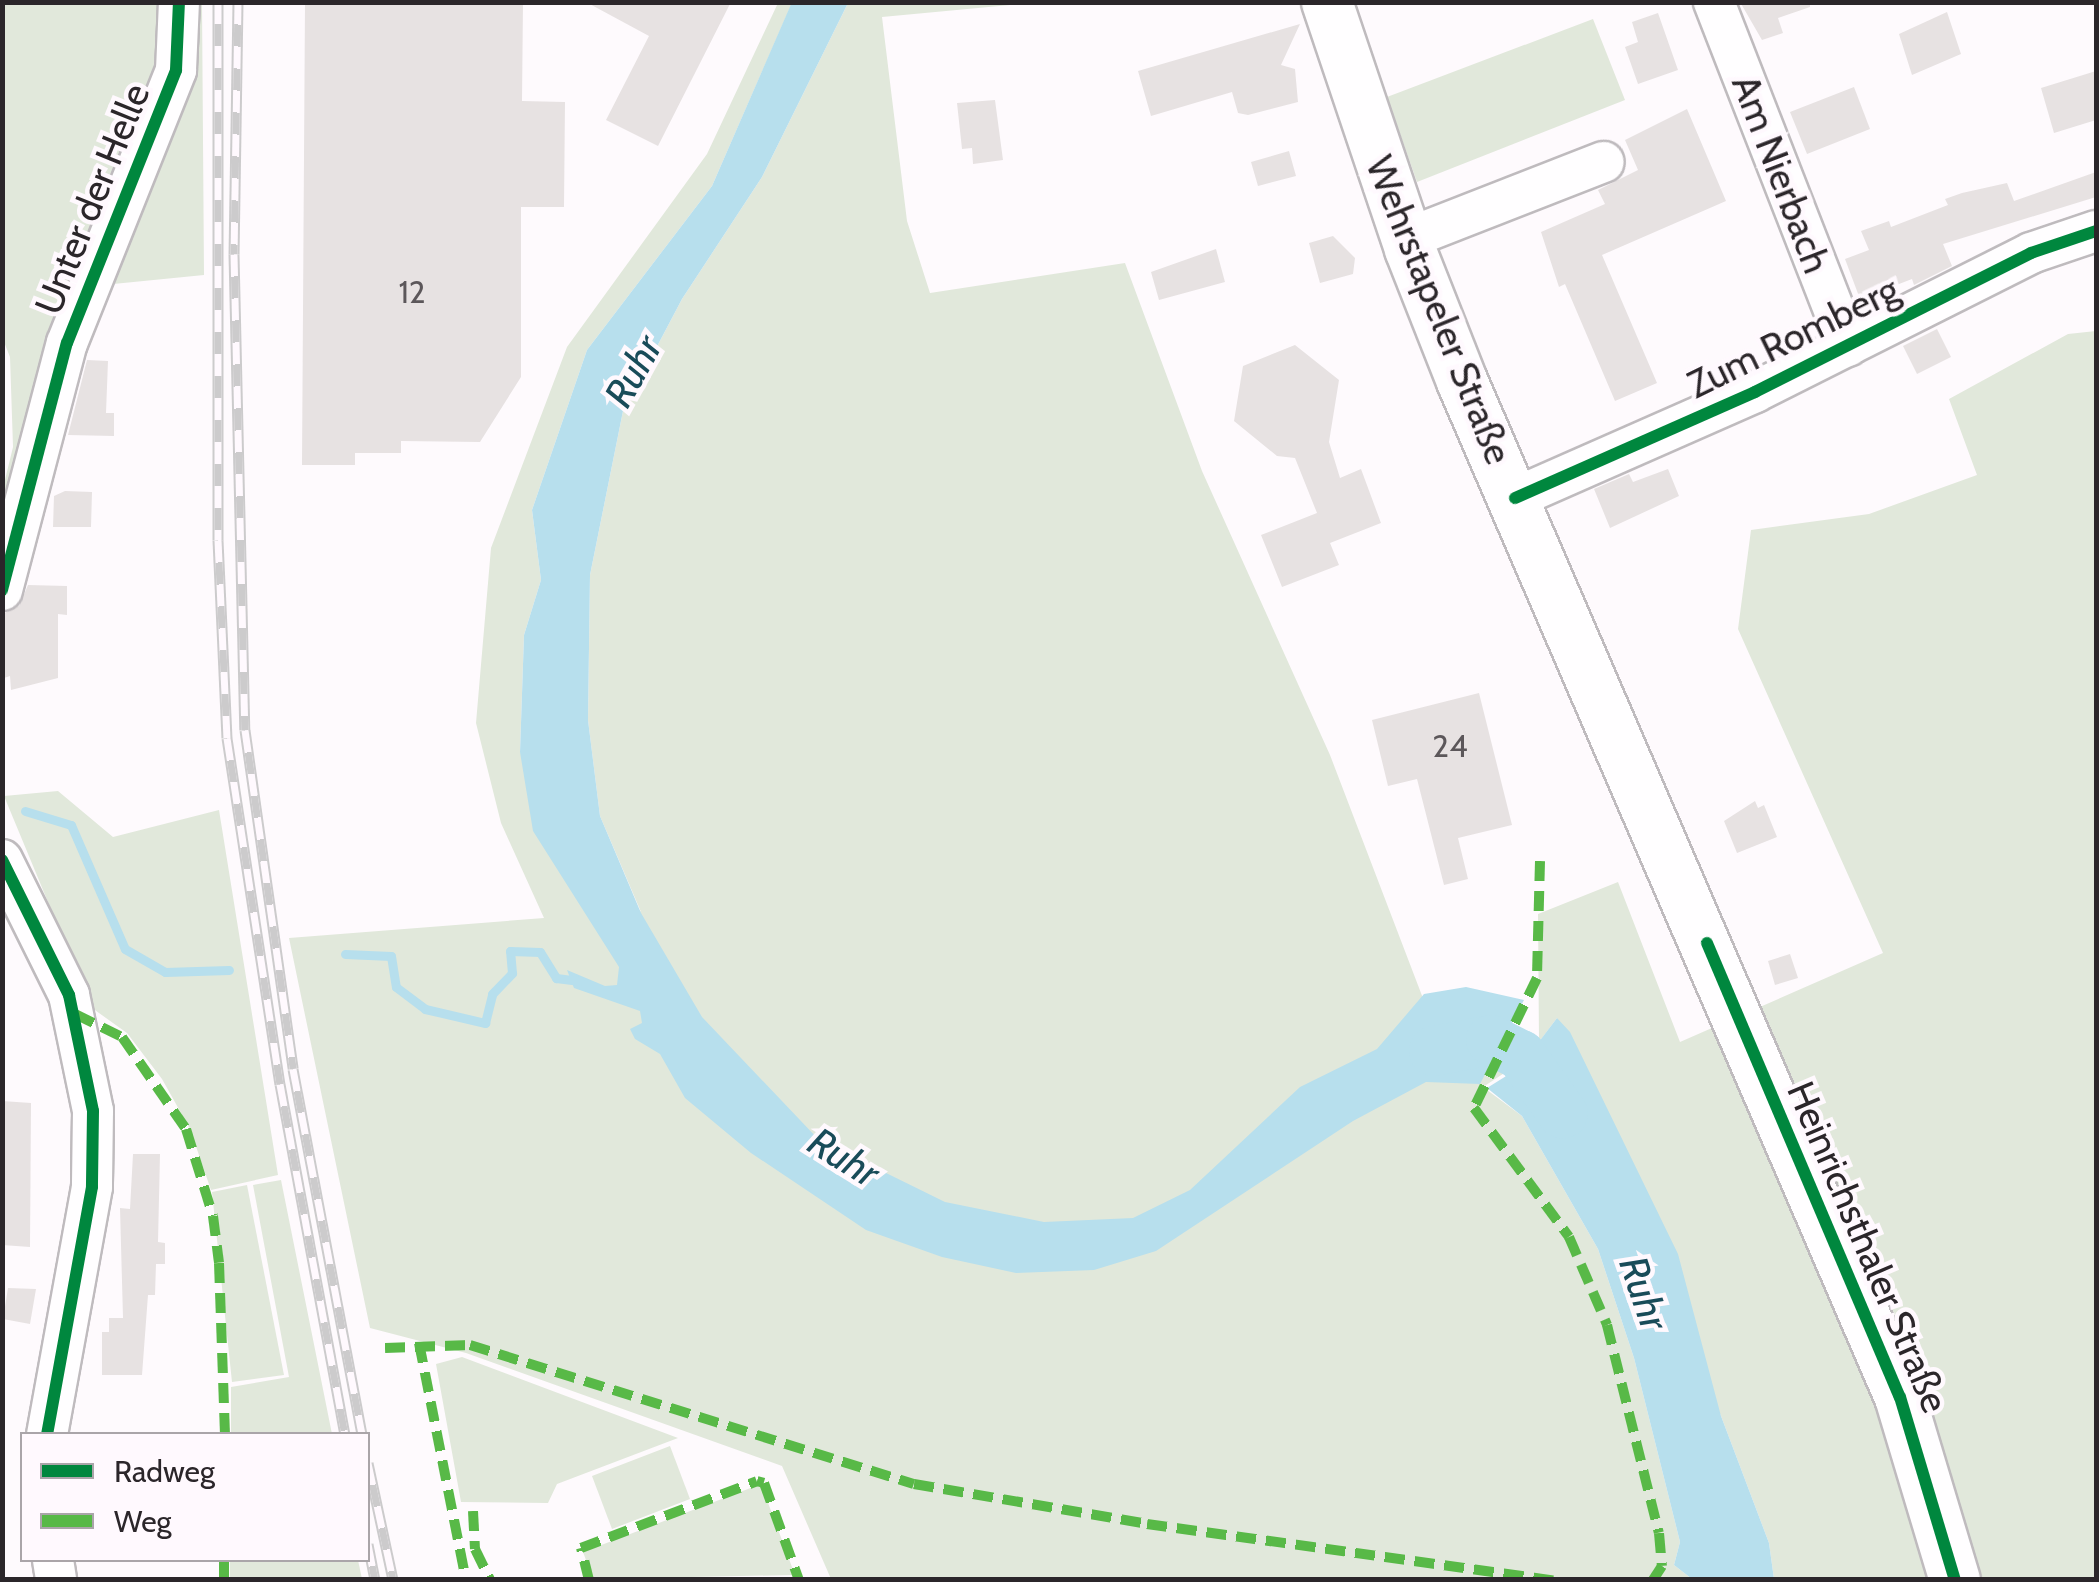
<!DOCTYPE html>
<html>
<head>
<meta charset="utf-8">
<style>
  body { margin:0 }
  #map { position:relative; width:2099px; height:1582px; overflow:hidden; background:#fefafd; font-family:Cabin,sans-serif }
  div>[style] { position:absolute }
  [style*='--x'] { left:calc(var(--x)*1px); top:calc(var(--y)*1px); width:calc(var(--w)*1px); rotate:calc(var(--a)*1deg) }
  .green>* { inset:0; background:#e1e8db }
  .water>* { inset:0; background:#b7dfed }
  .stream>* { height:9px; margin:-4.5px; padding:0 4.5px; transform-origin:4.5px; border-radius:4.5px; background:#b7dfed }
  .river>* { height:50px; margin:-25px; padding:0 25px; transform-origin:25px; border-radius:25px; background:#b7dfed }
  .building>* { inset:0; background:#e7e2e2 }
  .roads { filter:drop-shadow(2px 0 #bfbbbe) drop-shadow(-2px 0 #bfbbbe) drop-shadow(0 2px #bfbbbe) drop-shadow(0 -2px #bfbbbe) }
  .minor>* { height:40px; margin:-20px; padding:0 20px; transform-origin:20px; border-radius:20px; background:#fffeff }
  .major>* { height:50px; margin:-25px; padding:0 25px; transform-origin:25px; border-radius:25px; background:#fffeff }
  .rail>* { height:11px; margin-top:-5.5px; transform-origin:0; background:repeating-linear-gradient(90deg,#fff9fe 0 22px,#cccbcc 0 44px); box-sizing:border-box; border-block:2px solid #cccbcc }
  .quiet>* { height:10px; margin-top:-5px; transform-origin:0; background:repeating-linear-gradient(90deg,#58b947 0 20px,transparent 0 30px) }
  .cycleway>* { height:12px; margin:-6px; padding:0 6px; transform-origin:6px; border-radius:6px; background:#00873e }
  span { translate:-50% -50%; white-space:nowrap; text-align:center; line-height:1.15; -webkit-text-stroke:9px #fff9fe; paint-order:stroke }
  .number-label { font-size:32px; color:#5c575a }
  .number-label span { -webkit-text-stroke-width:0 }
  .street-label { font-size:38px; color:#2b262a }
  .water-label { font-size:40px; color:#194b59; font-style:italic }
  .frame { position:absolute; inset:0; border:5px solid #2b262a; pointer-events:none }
  .legend { position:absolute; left:20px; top:1432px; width:350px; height:130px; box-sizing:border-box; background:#fff9fe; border:2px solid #aaa5a9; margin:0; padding:12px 18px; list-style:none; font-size:30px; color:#2b262a }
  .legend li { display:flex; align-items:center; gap:20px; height:50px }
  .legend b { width:50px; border:2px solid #aaa5a9 }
</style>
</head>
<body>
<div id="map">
  <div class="green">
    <div style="clip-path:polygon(3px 3px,202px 3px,204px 275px,73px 288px,36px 376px,3px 547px,3px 488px,13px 447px,10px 357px,2px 337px)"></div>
    <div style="clip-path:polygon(778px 3px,792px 3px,712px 186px,587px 350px,532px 510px,541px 580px,524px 635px,520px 752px,641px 912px,600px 816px,588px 720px,590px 575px,623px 411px,682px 299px,762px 177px,848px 3px,1030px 3px,882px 17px,907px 221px,930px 293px,1125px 263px,1202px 471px,1330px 755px,1442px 1048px,1515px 1066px,1483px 1087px,1522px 1116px,1598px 1249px,1634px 1358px,1680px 1542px,1674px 1565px,1692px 1579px,831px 1579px,782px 1466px,466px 1353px,370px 1328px,289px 938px,544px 918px,501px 823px,476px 723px,491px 548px,567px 347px,707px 154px)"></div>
    <div style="clip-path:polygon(1593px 19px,1625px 100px,1417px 182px,1387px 97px)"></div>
    <div style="clip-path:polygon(2096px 331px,2096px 1579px,1774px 1579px,1769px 1543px,1721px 1416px,1557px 1018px,1539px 1042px,1538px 914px,1618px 882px,1680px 1042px,1883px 953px,1738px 629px,1751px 530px,1869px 514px,1977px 475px,1949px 399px,2068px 334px)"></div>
    <div style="clip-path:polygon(58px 791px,113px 837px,219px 810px,278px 1175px,211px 1190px,190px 1129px,162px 1079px,127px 1033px,92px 1008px,4px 796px)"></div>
    <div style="clip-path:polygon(281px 1180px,332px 1434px,231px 1434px,231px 1387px,289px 1377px,253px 1185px)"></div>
    <div style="clip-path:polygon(247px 1185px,284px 1375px,232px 1382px,212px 1192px)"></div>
    <div style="clip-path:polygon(462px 1357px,678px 1438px,557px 1484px,548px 1503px,461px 1502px,436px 1364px)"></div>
    <div style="clip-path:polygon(670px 1446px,690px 1499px,612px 1529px,592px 1476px)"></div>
    <div style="clip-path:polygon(761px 1484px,795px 1575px,593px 1579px,583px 1552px)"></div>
    <div style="clip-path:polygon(230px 1560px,358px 1560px,362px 1579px,230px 1579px)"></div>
  </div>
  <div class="water">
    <div style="clip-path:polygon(792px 2px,848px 3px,762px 177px,682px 299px,623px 411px,590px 575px,588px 720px,600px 816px,641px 913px,702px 1017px,819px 1140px,945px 1202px,1044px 1222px,1133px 1218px,1190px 1190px,1300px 1087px,1377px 1049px,1424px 994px,1466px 987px,1524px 1000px,1480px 1084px,1426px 1082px,1353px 1121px,1156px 1251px,1094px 1270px,1016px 1273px,942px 1257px,866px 1230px,751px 1153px,685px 1098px,660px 1054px,635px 1039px,630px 1029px,642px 1023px,640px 1011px,574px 988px,567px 970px,605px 986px,617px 985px,619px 967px,533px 831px,520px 752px,524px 635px,541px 580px,532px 510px,587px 350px,712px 186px)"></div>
    <div style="clip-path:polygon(1557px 1018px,1570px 1032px,1678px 1254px,1721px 1416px,1769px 1543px,1774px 1579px,1692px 1579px,1674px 1565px,1680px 1542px,1634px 1358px,1598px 1249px,1522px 1116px,1487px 1088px,1519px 1068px)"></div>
  </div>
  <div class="stream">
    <div style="--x:25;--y:811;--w:48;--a:16.9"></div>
    <div style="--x:71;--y:825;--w:135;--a:66.5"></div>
    <div style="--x:125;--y:949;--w:46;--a:29.9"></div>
    <div style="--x:165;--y:972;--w:64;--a:-1.8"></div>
    <div style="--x:345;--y:954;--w:46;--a:2.5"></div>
    <div style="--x:391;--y:956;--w:31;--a:81"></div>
    <div style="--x:396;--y:987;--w:36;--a:37"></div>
    <div style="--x:425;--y:1009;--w:62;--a:13.1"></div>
    <div style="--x:485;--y:1023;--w:30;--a:-76"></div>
    <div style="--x:492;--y:994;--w:29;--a:-46"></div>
    <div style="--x:512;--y:973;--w:22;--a:-95"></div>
    <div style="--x:510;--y:951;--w:30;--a:2"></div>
    <div style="--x:540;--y:952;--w:31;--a:58"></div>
    <div style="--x:556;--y:978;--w:24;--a:7"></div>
  </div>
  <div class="river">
    <div style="--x:1434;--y:1051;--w:58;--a:-10.9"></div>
    <div style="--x:1491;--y:1040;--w:34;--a:27"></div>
    <div style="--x:1521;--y:1055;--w:72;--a:54.6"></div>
  </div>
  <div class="building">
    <div style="clip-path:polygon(305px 2px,523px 2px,522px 101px,565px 102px,564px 207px,521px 207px,521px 377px,480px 442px,401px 441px,401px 453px,355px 453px,355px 465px,302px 465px)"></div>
    <div style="clip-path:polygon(586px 2px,731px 2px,658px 146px,606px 120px,649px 36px)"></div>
    <div style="clip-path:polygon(1740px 2px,1810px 2px,1810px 7px,1778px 18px,1783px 33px,1762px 40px)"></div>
    <div style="clip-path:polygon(1947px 12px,1961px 54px,1912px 75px,1899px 34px)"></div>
    <div style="clip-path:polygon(1658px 13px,1678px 70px,1638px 84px,1625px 47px,1638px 42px,1632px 22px)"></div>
    <div style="clip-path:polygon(1300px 24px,1281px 65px,1295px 69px,1298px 102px,1248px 115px,1238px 113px,1232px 92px,1151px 116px,1138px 71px)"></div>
    <div style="clip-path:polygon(2096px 71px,2096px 120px,2054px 133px,2041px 88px)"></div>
    <div style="clip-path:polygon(1854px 87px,1870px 129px,1807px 154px,1790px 112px)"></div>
    <div style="clip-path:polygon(995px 100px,1003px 160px,973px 164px,972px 148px,962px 149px,957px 103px)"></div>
    <div style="clip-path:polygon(1687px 109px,1726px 201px,1602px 255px,1657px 383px,1615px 401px,1565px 284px,1559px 287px,1541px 232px,1605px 204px,1598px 190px,1638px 170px,1625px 140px)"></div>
    <div style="clip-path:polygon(1289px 151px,1296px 176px,1258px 186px,1251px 162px)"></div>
    <div style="clip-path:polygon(2096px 172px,2096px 197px,1943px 244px,1952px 266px,1914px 285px,1912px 279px,1860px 299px,1845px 259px,1869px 250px,1861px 231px,1889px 221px,1891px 227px,1948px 205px,1945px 199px,1962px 193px,2007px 183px,2014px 201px)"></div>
    <div style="clip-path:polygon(1333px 236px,1355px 258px,1353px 274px,1320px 283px,1309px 243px)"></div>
    <div style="clip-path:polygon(1216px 249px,1225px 282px,1159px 300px,1151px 272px)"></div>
    <div style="clip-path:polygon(1937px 329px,1951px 357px,1917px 374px,1903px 346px)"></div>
    <div style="clip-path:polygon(1295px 345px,1339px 380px,1329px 442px,1340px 478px,1361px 469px,1381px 523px,1330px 543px,1339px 565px,1282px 587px,1261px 535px,1317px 513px,1295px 458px,1277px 456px,1234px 421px,1243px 366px)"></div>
    <div style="clip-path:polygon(87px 360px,108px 361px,106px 413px,114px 413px,114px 436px,68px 435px)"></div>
    <div style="clip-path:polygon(1668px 469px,1679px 496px,1610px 528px,1594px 489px,1629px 474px,1633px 482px)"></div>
    <div style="clip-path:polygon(65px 491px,92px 492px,91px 527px,53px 527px,54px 496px)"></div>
    <div style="clip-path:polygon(28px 585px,67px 586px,67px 615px,58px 614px,58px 678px,11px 690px,10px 676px,4px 678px,5px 613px,19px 606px)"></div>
    <div style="clip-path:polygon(1479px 693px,1512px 825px,1458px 838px,1468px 879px,1444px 885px,1417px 779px,1388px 786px,1372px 720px)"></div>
    <div style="clip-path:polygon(1755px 801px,1758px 808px,1764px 805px,1777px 837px,1737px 853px,1724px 821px)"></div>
    <div style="clip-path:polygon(1790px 954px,1798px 978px,1775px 985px,1768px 961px)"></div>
    <div style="clip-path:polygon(2px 1101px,31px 1103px,30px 1247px,2px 1245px)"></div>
    <div style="clip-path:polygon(133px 1154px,160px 1154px,158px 1242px,165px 1243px,165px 1264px,156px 1264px,155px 1295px,148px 1295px,142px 1375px,102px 1375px,102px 1332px,109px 1332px,109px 1318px,123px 1318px,120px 1208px,130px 1209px)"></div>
    <div style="clip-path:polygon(8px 1288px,36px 1289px,30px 1324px,3px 1319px)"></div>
  </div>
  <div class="roads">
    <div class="minor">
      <div style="--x:1714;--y:2;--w:369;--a:68.7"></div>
      <div style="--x:1406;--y:239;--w:212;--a:-21.3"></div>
      <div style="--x:1515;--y:498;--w:262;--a:-23.8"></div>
      <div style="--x:1755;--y:392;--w:309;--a:-26.7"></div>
      <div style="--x:2031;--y:253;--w:69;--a:-18.7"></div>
      <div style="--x:2;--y:590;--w:255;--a:-75.3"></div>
      <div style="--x:67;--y:343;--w:294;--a:-68.2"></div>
      <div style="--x:176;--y:70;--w:68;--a:-87.5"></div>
      <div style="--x:2;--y:860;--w:151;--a:63.6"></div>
      <div style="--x:69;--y:995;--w:118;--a:78.3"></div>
      <div style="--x:93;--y:1111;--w:76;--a:90.8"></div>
      <div style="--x:92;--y:1187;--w:251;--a:100.3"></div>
      <div style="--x:53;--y:1560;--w:20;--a:81"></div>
    </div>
    <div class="major">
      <div style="--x:1327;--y:2;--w:261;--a:71.4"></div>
      <div style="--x:1410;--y:249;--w:142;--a:68.5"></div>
      <div style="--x:1462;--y:381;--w:1106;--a:66.68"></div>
      <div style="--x:1900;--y:1397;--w:191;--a:73.3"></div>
    </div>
  </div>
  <div class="rail">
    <div style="--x:218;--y:2;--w:538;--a:90"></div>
    <div style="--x:218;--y:540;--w:198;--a:87.4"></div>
    <div style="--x:227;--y:738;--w:350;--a:81.3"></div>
    <div style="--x:280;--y:1084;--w:356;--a:79.5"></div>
    <div style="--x:238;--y:2;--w:252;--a:90.9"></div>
    <div style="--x:234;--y:254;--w:476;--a:88.7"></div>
    <div style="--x:245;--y:730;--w:342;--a:81.9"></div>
    <div style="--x:293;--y:1069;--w:371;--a:79.3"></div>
    <div style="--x:368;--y:1463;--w:120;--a:77.9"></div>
    <div style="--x:368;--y:1544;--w:37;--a:79"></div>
  </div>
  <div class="quiet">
    <div style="--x:1540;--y:861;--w:117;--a:91.5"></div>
    <div style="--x:1537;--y:978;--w:144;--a:115.9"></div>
    <div style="--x:1474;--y:1108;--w:160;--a:53.6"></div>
    <div style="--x:1569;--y:1237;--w:96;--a:66.6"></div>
    <div style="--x:1607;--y:1325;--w:214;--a:76"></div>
    <div style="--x:1659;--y:1533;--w:33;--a:85"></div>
    <div style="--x:1662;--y:1566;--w:17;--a:123"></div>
    <div style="--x:75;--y:1014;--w:52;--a:26.1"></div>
    <div style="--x:122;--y:1037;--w:112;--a:55.2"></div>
    <div style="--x:186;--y:1129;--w:91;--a:72.8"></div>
    <div style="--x:213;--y:1216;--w:47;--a:82.7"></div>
    <div style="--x:219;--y:1263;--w:171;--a:88"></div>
    <div style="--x:419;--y:1343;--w:242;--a:78.8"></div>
    <div style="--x:385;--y:1348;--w:85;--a:-2"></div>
    <div style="--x:470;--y:1345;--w:465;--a:17.4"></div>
    <div style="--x:914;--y:1484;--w:236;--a:9.7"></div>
    <div style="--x:1147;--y:1524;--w:410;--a:7.9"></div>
    <div style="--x:473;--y:1511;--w:38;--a:87"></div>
    <div style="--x:475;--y:1549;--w:34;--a:64"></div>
    <div style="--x:224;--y:1580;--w:20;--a:-90"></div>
    <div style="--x:589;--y:1580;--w:33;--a:-104"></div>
    <div style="--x:581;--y:1548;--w:188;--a:-20.8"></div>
    <div style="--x:757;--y:1481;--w:7;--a:16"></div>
    <div style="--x:764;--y:1483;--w:103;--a:70.2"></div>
  </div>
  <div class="cycleway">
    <div style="--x:1515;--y:498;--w:262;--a:-23.8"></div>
    <div style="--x:1755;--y:392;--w:309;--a:-26.7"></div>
    <div style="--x:2031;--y:253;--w:69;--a:-18.7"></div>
    <div style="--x:2;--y:590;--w:255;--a:-75.3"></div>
    <div style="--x:67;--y:343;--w:294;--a:-68.2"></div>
    <div style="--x:176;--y:70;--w:68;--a:-87.5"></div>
    <div style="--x:2;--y:860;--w:151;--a:63.6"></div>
    <div style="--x:69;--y:995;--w:118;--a:78.3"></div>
    <div style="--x:93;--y:1111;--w:76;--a:90.8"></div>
    <div style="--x:92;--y:1187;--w:251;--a:100.3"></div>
    <div style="--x:1707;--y:943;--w:493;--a:67"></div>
    <div style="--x:1900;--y:1397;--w:191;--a:73.3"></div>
  </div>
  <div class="number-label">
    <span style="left:412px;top:292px">12</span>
    <span style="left:1450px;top:746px">24</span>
  </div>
  <div class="street-label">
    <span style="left:1781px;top:174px;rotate:69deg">Am Nierbach</span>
    <span style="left:92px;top:199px;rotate:-68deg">Unter der Helle</span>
    <span style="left:1439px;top:310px;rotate:68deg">Wehrstapeler Straße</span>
    <span style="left:1793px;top:337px;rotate:-26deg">Zum Romberg</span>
    <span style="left:1868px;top:1247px;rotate:67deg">Heinrichsthaler Straße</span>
  </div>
  <div class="water-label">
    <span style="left:633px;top:371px;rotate:-61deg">Ruhr</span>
    <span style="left:844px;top:1157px;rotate:32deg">Ruhr</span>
    <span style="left:1644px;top:1293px;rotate:71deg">Ruhr</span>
  </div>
  <div class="frame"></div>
  <ul class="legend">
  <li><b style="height:12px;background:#00873e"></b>Radweg</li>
  <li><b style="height:12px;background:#58b947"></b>Weg</li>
  </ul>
</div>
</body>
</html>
